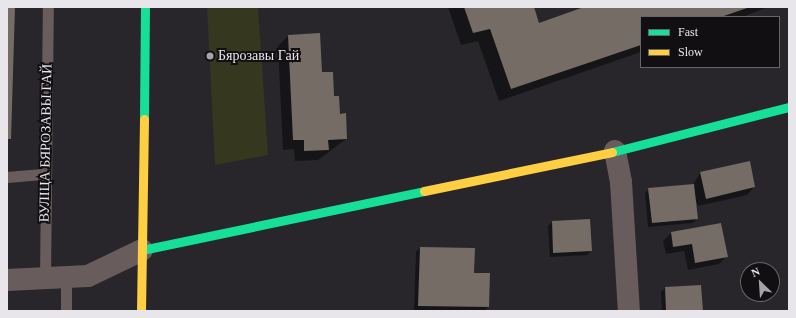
<!DOCTYPE html>
<html>
<head>
<meta charset="utf-8">
<style>
  body { margin:0 }
  #map { position:relative; width:796px; height:318px; overflow:hidden; background:#28262a; font-family:Georgia,serif }
  div>[style] { position:absolute }
  [style*='--x'] { left:calc(var(--x)*1px); top:calc(var(--y)*1px); width:calc(var(--w)*1px); rotate:calc(var(--a)*1deg) }
  .green>* { inset:0; background:#35371e }
  .shadow>* { inset:0; background:#0007 }
  .building>* { inset:0; background:#746c65 }
  .lane>* { height:11px; margin:-5.5px; padding:0 5.5px; transform-origin:5.5px; border-radius:5.5px; background:#695c5d }
  .street>* { height:22px; margin:-11px; padding:0 11px; transform-origin:11px; border-radius:11px; background:#695c5d }
  .fast>* { height:9px; margin:-4.5px; padding:0 4.5px; transform-origin:4.5px; border-radius:4.5px; background:#16e098 }
  .slow>* { height:9px; margin:-4.5px; padding:0 4.5px; transform-origin:4.5px; border-radius:4.5px; background:#ffcf43 }
  .dots>* { width:11px; height:11px; translate:-50% -50%; box-sizing:border-box; border:2px solid #110f12; border-radius:50% }
  span { translate:-50% -50%; white-space:nowrap; text-align:center; line-height:1.15; -webkit-text-stroke:4px #110f12; paint-order:stroke }
  .poi-label { font-size:14px; color:#e8e6ea }
  .left { translate:0 -50%; text-align:left }
  .street-label { font-size:14px; color:#e8e6ea }
  .frame { position:absolute; inset:0; border:8px solid #e8e6ea; pointer-events:none }
  .legend { position:absolute; left:640px; top:16px; width:140px; height:52px; box-sizing:border-box; background:#110f12; border:1px solid #676568; margin:0; padding:5px 7px; list-style:none; font-size:12px; color:#e8e6ea }
  .legend li { display:flex; align-items:center; gap:8px; height:20px }
  .legend b { width:20px; border:1px solid #676568 }
  .north { position:absolute; left:740px; top:262px; width:40px; height:40px; box-sizing:border-box; background:#110f12; border:1px solid #676568; border-radius:50%; rotate:335deg; font-size:11px; font-weight:700; line-height:16px; text-align:center; color:#e8e6ea }
  .north::after { content:''; display:block; margin:auto; width:14px; height:18px; background:#a5a3a7; clip-path:polygon(50% 0,100% 100%,50% 72%,0 100%) }
</style>
</head>
<body>
<div id="map">
  <div class="green">
    <div style="clip-path:polygon(207px 7px,258px 7px,268px 155px,215px 165px)"></div>
  </div>
  <div class="shadow">
    <div style="clip-path:polygon(448px 7px,533px 7px,539px 24px,587px 7px,768px 7px,742px 17px,641px 17px,641px 52px,499px 101px,478px 41px,461px 45px)"></div>
    <div style="clip-path:polygon(288px 36px,321px 73px,346px 139px,318px 160px,295px 161px,294px 149px,283px 150px,278px 46px)"></div>
    <div style="clip-path:polygon(749px 162px,754px 187px,747px 195px,698px 206px,694px 195px,697px 218px,693px 223px,648px 227px,645px 193px,649px 189px,693px 185px,700px 173px)"></div>
    <div style="clip-path:polygon(552px 222px,591px 251px,587px 255px,550px 257px,548px 226px)"></div>
    <div style="clip-path:polygon(721px 224px,727px 256px,719px 264px,688px 270px,684px 251px,666px 254px,663px 241px,671px 233px)"></div>
    <div style="clip-path:polygon(420px 248px,473px 274px,489px 274px,488px 307px,484px 311px,414px 310px,416px 252px)"></div>
    <div style="clip-path:polygon(665px 288px,702px 311px,662px 311px,661px 292px)"></div>
  </div>
  <div class="building">
    <div style="clip-path:polygon(7px 7px,15px 7px,11px 139px,7px 139px)"></div>
    <div style="clip-path:polygon(464px 7px,534px 7px,539px 23px,584px 7px,750px 7px,721px 17px,641px 17px,641px 45px,511px 89px,490px 29px,473px 33px)"></div>
    <div style="clip-path:polygon(320px 33px,322px 72px,333px 72px,334px 96px,339px 96px,340px 114px,346px 113px,347px 139px,328px 140px,329px 150px,304px 151px,304px 140px,293px 140px,288px 35px)"></div>
    <div style="clip-path:polygon(750px 161px,755px 187px,706px 199px,700px 172px)"></div>
    <div style="clip-path:polygon(694px 184px,698px 219px,652px 223px,648px 188px)"></div>
    <div style="clip-path:polygon(590px 219px,592px 251px,553px 253px,552px 221px)"></div>
    <div style="clip-path:polygon(721px 223px,728px 257px,695px 263px,692px 244px,673px 247px,671px 232px)"></div>
    <div style="clip-path:polygon(420px 247px,475px 248px,474px 273px,490px 273px,489px 307px,418px 306px)"></div>
    <div style="clip-path:polygon(701px 285px,703px 311px,666px 311px,665px 287px)"></div>
  </div>
  <div class="lane">
    <div style="--x:7;--y:177;--w:38;--a:-5"></div>
    <div style="--x:45;--y:279;--w:272;--a:-89.4"></div>
    <div style="--x:66;--y:311;--w:34;--a:-90"></div>
  </div>
  <div class="street">
    <div style="--x:615;--y:151;--w:32;--a:79"></div>
    <div style="--x:621;--y:182;--w:129;--a:86.5"></div>
    <div style="--x:7;--y:280;--w:81;--a:-2.8"></div>
    <div style="--x:88;--y:276;--w:60;--a:-25.7"></div>
  </div>
  <div class="fast">
    <div style="--x:144;--y:119;--w:112;--a:-89.5"></div>
    <div style="--x:612;--y:152;--w:183;--a:-14.3"></div>
    <div style="--x:142;--y:250;--w:288;--a:-11.8"></div>
  </div>
  <div class="slow">
    <div style="--x:424;--y:191;--w:192;--a:-11.7"></div>
    <div style="--x:141;--y:311;--w:192;--a:-89.1"></div>
  </div>
  <div class="dots">
    <div style="left:210px;top:56px;background:#a5a3a7"></div>
  </div>
  <div class="poi-label">
    <span class="left" style="left:218px;top:56px">Бярозавы Гай</span>
  </div>
  <div class="street-label">
    <span style="left:46px;top:143px;rotate:-89deg">ВУЛІЦА БЯРОЗАВЫ ГАЙ</span>
  </div>
  <div class="frame"></div>
  <ul class="legend">
  <li><b style="height:5px;background:#16e098"></b>Fast</li>
  <li><b style="height:5px;background:#ffcf43"></b>Slow</li>
  </ul>
  <div class="north">N</div>
</div>
</body>
</html>
